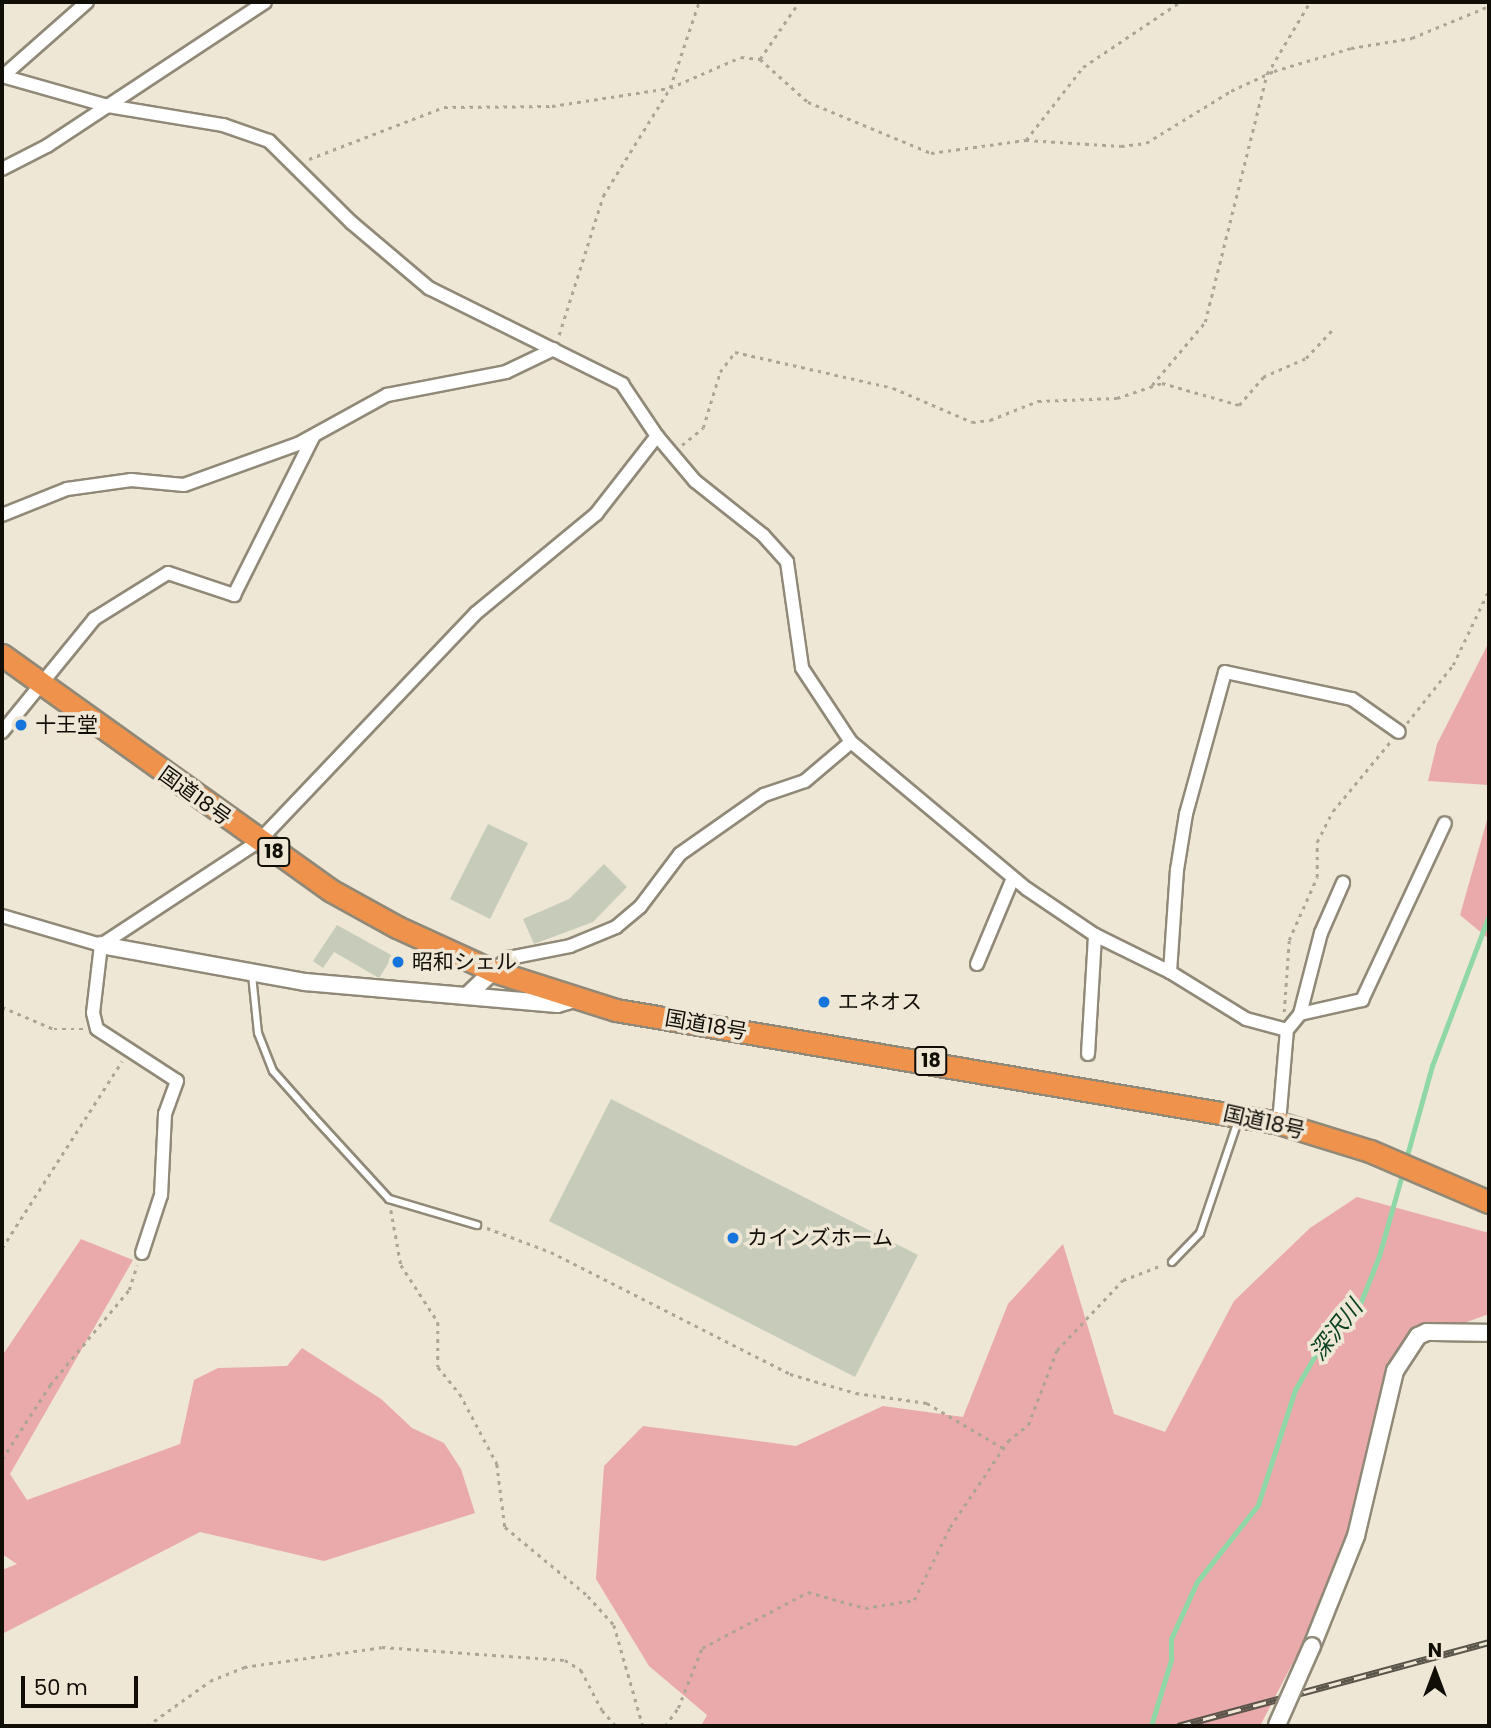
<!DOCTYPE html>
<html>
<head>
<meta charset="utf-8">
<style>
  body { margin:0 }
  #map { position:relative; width:1491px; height:1728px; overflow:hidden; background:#efe7d5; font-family:Poppins,"Noto Sans JP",sans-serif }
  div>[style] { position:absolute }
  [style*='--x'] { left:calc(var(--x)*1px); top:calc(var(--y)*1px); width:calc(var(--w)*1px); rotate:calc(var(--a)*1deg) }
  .green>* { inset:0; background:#eaa9aa }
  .stream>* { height:4.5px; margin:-2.25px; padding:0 2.25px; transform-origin:2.25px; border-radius:2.25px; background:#90d7a6 }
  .building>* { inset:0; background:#c7ccba }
  .path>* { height:2.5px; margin-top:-1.25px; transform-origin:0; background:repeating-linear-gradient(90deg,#aca597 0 3.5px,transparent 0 8.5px) }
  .roads { filter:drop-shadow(2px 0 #918978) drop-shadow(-2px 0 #918978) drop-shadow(0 2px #918978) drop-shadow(0 -2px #918978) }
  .service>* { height:6px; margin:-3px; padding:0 3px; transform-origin:3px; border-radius:3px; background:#fff }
  .minor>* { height:12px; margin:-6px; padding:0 6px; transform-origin:6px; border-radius:6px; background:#fff }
  .tertiary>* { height:16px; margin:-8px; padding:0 8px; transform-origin:8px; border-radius:8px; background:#fff }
  .trunk>* { height:21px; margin:-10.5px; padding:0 10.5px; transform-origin:10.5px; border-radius:10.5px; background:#ee924c }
  .rail>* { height:7px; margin-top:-3.5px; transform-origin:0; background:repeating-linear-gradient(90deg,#efe7d5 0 13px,#5a554b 0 26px); box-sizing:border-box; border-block:2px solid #5a554b }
  .bridges { filter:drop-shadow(2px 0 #918978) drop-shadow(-2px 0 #918978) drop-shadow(0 2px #918978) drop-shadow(0 -2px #918978) }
  .tertiary-bridge>* { height:16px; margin:-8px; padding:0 8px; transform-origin:8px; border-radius:8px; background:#fff }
  .dots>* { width:19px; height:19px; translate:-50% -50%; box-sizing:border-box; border:4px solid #efe7d5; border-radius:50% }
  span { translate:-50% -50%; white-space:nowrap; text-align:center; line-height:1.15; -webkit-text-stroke:7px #efe7d5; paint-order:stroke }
  .shield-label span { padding:2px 5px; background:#efe7d5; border:2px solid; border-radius:5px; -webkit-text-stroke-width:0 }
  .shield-label { font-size:19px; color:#110e08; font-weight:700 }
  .poi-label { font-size:21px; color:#110e08 }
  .left { translate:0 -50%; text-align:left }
  .street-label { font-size:21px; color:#110e08 }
  .water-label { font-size:23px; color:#0a4122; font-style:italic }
  .frame { position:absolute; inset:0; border:4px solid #110e08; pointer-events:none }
  .north { position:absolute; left:1400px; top:1637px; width:70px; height:70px; -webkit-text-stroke:5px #efe7d5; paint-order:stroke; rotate:0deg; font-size:19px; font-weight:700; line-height:28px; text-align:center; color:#110e08 }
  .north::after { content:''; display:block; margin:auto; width:24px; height:32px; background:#110e08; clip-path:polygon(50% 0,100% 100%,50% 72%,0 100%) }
  .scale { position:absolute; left:21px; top:1676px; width:117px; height:32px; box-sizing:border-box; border:4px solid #110e08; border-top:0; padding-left:9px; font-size:21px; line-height:24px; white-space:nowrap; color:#110e08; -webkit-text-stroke:5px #efe7d5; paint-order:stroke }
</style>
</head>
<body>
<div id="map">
  <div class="green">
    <div style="clip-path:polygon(1489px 642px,1489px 785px,1428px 781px,1437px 744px)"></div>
    <div style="clip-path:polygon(1489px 813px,1489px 939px,1460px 915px)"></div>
    <div style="clip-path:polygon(1357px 1197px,1489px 1233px,1489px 1314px,1464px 1323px,1425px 1324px,1413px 1330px,1387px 1368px,1348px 1532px,1301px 1647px,1260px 1726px,701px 1726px,707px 1715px,649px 1666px,596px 1579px,604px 1466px,643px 1426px,796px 1446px,883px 1406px,963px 1417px,1008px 1304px,1063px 1244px,1114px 1414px,1165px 1432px,1234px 1301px,1310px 1228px)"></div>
    <div style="clip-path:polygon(81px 1239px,133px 1260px,10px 1474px,27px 1500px,180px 1444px,194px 1380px,218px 1368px,287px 1366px,302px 1348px,381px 1399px,412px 1428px,444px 1443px,461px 1469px,475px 1513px,324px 1561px,200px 1532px,2px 1634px,2px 1570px,17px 1564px,2px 1554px,2px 1356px)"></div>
  </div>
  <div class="stream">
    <div style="--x:1406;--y:1159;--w:97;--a:-74.4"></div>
    <div style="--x:1432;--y:1066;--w:161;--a:-69.3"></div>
    <div style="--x:1151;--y:1726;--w:69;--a:-73.1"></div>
    <div style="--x:1171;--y:1660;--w:21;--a:-90"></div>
    <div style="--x:1171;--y:1639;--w:63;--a:-65.5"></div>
    <div style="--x:1197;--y:1582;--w:98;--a:-51.6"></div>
    <div style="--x:1258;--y:1505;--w:121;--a:-72.2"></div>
    <div style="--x:1295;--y:1390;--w:50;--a:-59.8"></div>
    <div style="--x:1320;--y:1347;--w:56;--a:-45.7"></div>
    <div style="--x:1359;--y:1307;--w:55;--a:-68.6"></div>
    <div style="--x:1379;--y:1256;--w:88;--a:-74.2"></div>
  </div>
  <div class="building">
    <div style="clip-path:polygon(488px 824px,528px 843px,490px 919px,450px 899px)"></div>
    <div style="clip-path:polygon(604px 864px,627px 887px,593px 922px,534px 944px,523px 919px,569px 899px)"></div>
    <div style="clip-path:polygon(337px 925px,393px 956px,379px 978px,334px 952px,323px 968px,313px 961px)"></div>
    <div style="clip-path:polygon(611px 1099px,918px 1255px,855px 1377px,549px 1221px)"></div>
  </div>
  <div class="path">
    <div style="--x:760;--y:59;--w:64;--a:41.9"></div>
    <div style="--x:808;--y:102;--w:133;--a:22.5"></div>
    <div style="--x:931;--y:153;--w:96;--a:-7.8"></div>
    <div style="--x:1026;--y:140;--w:95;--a:3.6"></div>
    <div style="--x:1121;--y:146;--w:25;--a:-7"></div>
    <div style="--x:1146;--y:143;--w:100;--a:-31.5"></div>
    <div style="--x:1231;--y:91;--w:47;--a:-24.9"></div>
    <div style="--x:1274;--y:71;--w:80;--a:-16.6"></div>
    <div style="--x:1351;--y:48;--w:62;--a:-9.3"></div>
    <div style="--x:1412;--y:38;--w:83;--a:-22.6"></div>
    <div style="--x:1026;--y:140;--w:93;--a:-52"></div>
    <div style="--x:1083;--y:67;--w:117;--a:-33.8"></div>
    <div style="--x:309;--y:159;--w:145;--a:-21.1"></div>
    <div style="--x:444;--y:107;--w:108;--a:-0.5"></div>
    <div style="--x:552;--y:106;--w:119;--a:-8.7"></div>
    <div style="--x:670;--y:88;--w:77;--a:-23.6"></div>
    <div style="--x:741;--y:57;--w:19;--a:6"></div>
    <div style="--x:760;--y:59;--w:69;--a:-55.6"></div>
    <div style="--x:559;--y:335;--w:146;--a:-72.4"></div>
    <div style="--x:603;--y:196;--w:127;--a:-58.2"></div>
    <div style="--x:670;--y:88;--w:91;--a:-71.4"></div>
    <div style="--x:1152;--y:385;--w:82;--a:-49.9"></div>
    <div style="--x:1205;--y:322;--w:256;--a:-76"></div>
    <div style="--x:1267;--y:74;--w:84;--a:-59.2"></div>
    <div style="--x:682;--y:445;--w:27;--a:-39"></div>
    <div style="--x:703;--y:428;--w:59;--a:-73.1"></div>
    <div style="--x:720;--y:372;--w:25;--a:-53"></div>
    <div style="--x:735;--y:352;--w:162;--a:12.8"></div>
    <div style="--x:893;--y:388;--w:86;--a:23.3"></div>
    <div style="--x:972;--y:422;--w:18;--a:-6"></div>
    <div style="--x:990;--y:420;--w:52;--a:-21.6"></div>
    <div style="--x:1038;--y:401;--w:79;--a:-2.2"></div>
    <div style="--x:1117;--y:398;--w:47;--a:-18.4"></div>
    <div style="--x:1162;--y:383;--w:80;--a:15.9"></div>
    <div style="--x:1239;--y:405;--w:37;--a:-49"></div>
    <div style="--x:1263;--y:377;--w:47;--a:-23.8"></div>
    <div style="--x:1306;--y:358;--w:40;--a:-47"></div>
    <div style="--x:1407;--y:723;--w:74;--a:-51.6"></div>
    <div style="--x:1453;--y:665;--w:83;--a:-64.4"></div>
    <div style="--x:2;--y:1007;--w:56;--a:22.9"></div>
    <div style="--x:54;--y:1029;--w:29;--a:0"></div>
    <div style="--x:1284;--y:1012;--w:72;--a:-86"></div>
    <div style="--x:1289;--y:940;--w:69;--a:-66"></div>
    <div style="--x:1317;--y:877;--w:35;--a:-90"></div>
    <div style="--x:1317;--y:842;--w:35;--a:-63"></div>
    <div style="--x:1333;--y:811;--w:91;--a:-50.4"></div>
    <div style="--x:391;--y:1210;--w:56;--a:79.7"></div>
    <div style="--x:401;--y:1265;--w:68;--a:57"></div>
    <div style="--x:438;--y:1322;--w:45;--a:90"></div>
    <div style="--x:438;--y:1367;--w:35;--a:51"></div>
    <div style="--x:460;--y:1394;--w:79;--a:62.1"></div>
    <div style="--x:497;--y:1464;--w:64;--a:82.8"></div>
    <div style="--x:505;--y:1527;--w:108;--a:39.7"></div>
    <div style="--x:588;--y:1596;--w:39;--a:48"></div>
    <div style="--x:614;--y:1625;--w:105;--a:74"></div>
    <div style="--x:487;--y:1228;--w:68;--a:20.6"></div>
    <div style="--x:551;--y:1252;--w:268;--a:27"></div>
    <div style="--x:790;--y:1374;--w:69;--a:16.1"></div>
    <div style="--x:856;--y:1393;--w:72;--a:8"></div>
    <div style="--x:927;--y:1403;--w:88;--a:30.6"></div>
    <div style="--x:2;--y:1248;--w:222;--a:-57.3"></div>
    <div style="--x:2;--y:1459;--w:88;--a:-57"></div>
    <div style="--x:50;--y:1385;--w:124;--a:-50.3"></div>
    <div style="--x:129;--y:1290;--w:26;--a:-72"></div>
    <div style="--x:147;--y:1726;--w:77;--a:-35.5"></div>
    <div style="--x:210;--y:1681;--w:37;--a:-22"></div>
    <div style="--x:244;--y:1667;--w:139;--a:-8.2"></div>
    <div style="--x:382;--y:1647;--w:183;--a:4.1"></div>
    <div style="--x:565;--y:1660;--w:19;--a:32"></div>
    <div style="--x:581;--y:1670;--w:45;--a:62.3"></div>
    <div style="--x:602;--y:1710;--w:21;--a:49"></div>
    <div style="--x:665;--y:1726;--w:22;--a:-54"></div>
    <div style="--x:678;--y:1708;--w:65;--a:-68.2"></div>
    <div style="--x:702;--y:1648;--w:120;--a:-27.8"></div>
    <div style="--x:808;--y:1592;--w:59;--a:15.7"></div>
    <div style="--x:865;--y:1608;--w:50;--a:-9.3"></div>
    <div style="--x:914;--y:1600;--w:81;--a:-63.7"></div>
    <div style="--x:950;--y:1527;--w:104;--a:-56"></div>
    <div style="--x:1008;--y:1441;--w:26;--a:-39"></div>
    <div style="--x:1028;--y:1425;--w:80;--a:-68.9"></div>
    <div style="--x:1057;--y:1350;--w:96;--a:-46.7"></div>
    <div style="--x:1123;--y:1280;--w:42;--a:-21"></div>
  </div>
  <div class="roads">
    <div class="service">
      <div style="--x:252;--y:975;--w:58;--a:84.1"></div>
      <div style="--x:258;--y:1033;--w:41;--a:68.5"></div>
      <div style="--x:273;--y:1071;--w:59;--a:48.4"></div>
      <div style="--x:312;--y:1115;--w:114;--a:47.5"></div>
      <div style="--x:389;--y:1199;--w:92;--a:16.5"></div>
      <div style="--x:1172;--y:1262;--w:40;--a:-46"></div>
      <div style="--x:1200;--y:1233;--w:118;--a:-71.3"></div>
    </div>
    <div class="minor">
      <div style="--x:2;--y:76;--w:110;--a:15.8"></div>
      <div style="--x:108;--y:106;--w:117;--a:9.4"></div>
      <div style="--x:223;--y:125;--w:49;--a:19.2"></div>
      <div style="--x:269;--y:141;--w:117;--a:44.7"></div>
      <div style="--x:352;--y:223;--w:101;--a:40.2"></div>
      <div style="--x:429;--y:288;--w:216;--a:26.4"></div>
      <div style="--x:622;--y:384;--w:63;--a:56.1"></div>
      <div style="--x:657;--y:436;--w:59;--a:49.8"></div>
      <div style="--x:695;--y:481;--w:87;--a:38.5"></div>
      <div style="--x:763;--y:535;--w:36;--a:48"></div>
      <div style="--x:787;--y:562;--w:107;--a:81.9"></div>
      <div style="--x:802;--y:668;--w:89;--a:56.5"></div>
      <div style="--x:851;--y:742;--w:229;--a:39.9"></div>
      <div style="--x:1027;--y:889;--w:82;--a:34.1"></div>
      <div style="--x:1095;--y:935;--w:84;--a:26.3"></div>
      <div style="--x:1170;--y:972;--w:89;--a:31.7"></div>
      <div style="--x:1246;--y:1019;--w:42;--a:15"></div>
      <div style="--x:2;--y:77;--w:113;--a:-41.4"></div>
      <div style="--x:2;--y:169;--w:51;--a:-27.1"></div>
      <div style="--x:47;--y:146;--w:261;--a:-33.4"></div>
      <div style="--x:2;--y:515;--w:70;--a:-21.8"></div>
      <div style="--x:67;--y:489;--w:65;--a:-8"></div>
      <div style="--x:131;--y:480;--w:53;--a:5.4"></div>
      <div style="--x:184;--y:485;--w:121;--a:-19.8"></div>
      <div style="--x:298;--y:444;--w:102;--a:-28.8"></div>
      <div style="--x:387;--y:395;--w:121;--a:-10.9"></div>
      <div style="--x:506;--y:372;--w:53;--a:-25.6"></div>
      <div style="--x:2;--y:732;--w:146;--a:-50.8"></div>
      <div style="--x:94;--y:619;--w:87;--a:-31.9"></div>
      <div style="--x:168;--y:573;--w:70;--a:18.4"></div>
      <div style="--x:234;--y:595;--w:177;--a:-63.4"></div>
      <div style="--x:2;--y:916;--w:103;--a:16.3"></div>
      <div style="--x:101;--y:945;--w:188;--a:-33.3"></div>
      <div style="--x:258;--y:842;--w:316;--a:-46.4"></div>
      <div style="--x:476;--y:613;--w:156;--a:-39.5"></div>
      <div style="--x:596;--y:514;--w:99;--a:-52"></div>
      <div style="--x:101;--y:945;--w:68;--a:96.7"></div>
      <div style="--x:93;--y:1013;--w:16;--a:76"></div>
      <div style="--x:97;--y:1029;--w:95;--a:33"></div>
      <div style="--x:177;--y:1081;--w:35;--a:110"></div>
      <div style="--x:165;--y:1114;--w:81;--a:92.8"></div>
      <div style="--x:161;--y:1195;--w:61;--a:108.1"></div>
      <div style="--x:977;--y:964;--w:93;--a:-67.3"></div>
      <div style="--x:493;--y:971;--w:21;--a:-39"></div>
      <div style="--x:509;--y:958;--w:62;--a:-11.1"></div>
      <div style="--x:570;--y:946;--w:50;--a:-22.4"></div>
      <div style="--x:616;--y:927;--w:31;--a:-40"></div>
      <div style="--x:640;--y:907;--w:66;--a:-53"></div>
      <div style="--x:680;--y:854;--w:103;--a:-35.1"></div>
      <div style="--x:764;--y:795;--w:43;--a:-18.9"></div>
      <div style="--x:805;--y:781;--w:60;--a:-40.3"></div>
      <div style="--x:1170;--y:972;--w:102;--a:-86.1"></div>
      <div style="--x:1177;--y:870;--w:57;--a:-80.9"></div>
      <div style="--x:1186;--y:814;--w:147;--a:-74.6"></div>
      <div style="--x:1225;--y:672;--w:130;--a:12"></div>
      <div style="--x:1352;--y:699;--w:57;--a:35.1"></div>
      <div style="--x:1300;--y:1014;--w:64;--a:-12.7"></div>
      <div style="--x:1362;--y:1000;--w:195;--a:-64.9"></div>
      <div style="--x:1088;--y:1054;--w:119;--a:-86.6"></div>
      <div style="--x:1279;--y:1123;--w:93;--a:-85.1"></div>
      <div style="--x:1287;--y:1030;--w:21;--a:-51"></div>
      <div style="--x:1300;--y:1014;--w:84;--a:-75.5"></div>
      <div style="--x:1321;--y:933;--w:55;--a:-66.3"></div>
    </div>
    <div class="tertiary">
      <div style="--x:101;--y:945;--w:207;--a:10.3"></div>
      <div style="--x:305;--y:982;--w:253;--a:5"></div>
      <div style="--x:557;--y:1004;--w:18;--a:-16"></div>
      <div style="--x:467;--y:996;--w:36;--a:-44"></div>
      <div style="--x:1312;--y:1646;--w:118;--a:-68.2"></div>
      <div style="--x:1356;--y:1536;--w:170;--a:-76.7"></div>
      <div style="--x:1395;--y:1371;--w:42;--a:-56.7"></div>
      <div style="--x:1418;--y:1336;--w:10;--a:-24"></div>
      <div style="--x:1427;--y:1332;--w:62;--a:0.9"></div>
    </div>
    <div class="trunk">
      <div style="--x:2;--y:655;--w:403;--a:35.6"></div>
      <div style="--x:330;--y:890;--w:77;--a:28.9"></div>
      <div style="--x:397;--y:927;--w:106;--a:24.6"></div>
      <div style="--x:493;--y:971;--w:129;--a:17.6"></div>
      <div style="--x:616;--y:1010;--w:673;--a:9.67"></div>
      <div style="--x:1279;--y:1123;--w:95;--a:17.1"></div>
      <div style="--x:1370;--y:1151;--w:129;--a:23.2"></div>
    </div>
  </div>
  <div class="rail">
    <div style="--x:1178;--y:1726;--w:322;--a:-15.1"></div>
  </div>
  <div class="bridges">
    <div class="tertiary-bridge">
      <div style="--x:1277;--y:1725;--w:86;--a:-66.1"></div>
    </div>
  </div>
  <div class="dots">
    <div style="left:21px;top:725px;background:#1675dd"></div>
    <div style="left:398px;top:962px;background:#1675dd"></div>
    <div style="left:824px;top:1002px;background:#1675dd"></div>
    <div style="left:733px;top:1238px;background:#1675dd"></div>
  </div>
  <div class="shield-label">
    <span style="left:274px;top:852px">18</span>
    <span style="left:931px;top:1061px">18</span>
  </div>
  <div class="poi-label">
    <span class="left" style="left:35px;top:725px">十王堂</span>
    <span class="left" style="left:412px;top:962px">昭和シェル</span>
    <span class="left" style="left:838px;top:1002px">エネオス</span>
    <span class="left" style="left:747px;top:1238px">カインズホーム</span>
  </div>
  <div class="street-label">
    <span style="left:195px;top:796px;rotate:36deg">国道18号</span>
    <span style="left:706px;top:1025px;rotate:10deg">国道18号</span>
    <span style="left:1264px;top:1122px;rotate:13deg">国道18号</span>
  </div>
  <div class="water-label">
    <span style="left:1336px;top:1330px;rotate:-52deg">深沢川</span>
  </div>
  <div class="frame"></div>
  <div class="north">N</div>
  <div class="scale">50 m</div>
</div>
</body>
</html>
